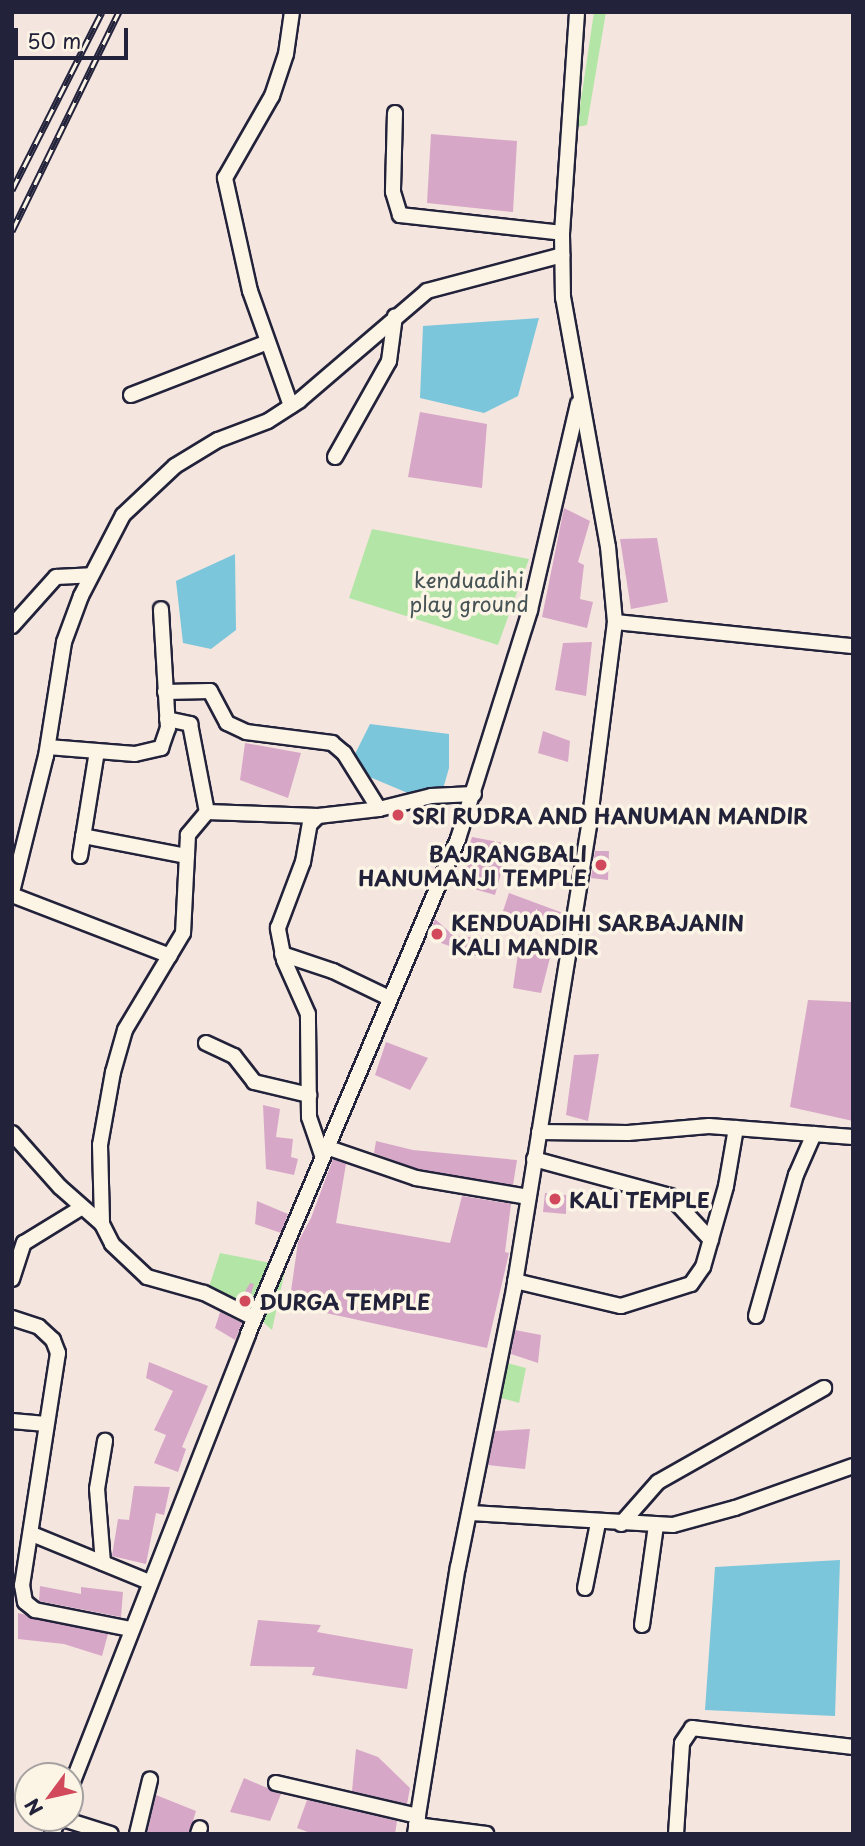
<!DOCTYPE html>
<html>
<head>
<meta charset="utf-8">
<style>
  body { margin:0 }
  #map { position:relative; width:865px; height:1846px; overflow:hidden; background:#f5e5df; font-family:"Playpen Sans",sans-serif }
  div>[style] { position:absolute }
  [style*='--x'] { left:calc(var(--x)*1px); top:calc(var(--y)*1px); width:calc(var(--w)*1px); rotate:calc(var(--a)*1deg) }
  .green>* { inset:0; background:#b3e6a6 }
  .water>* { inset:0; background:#7bc6db }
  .building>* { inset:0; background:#d7a7c7 }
  .roads { filter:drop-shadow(2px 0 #22223b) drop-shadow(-2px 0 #22223b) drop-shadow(0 2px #22223b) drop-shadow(0 -2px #22223b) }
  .minor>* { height:14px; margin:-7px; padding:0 7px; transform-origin:7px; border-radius:7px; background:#fcf5e5 }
  .rail>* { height:7px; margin-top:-3.5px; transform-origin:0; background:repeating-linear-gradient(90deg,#fcf5e5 0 13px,#22223b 0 26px); box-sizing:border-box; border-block:2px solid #22223b }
  .dots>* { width:19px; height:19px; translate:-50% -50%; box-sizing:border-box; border:4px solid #fcf5e5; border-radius:50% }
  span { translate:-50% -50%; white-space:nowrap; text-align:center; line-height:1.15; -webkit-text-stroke:7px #fcf5e5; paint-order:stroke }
  .park-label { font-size:21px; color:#465356 }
  .poi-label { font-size:21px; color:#22223b; font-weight:700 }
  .left { translate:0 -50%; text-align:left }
  .right { translate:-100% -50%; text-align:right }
  .frame { position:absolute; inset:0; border:14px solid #22223b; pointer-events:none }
  .north { position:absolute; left:14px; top:1762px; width:70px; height:70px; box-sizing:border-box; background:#fcf5e5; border:2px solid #a5a1a1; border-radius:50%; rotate:237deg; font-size:19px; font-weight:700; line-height:28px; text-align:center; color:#22223b }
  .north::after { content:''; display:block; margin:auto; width:24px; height:32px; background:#d1495b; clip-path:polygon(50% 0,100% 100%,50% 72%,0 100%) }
  .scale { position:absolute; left:14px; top:28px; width:114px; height:32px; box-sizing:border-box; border:4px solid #22223b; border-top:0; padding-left:9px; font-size:21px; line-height:24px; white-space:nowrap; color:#22223b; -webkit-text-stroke:5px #fcf5e5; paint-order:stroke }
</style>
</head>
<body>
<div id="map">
  <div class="green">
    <div style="clip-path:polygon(594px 12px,606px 12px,587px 125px,577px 127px)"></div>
    <div style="clip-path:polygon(372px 529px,529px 559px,498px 645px,349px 598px)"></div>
    <div style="clip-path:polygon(220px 1253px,286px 1266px,272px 1330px,252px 1312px,208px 1290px)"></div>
    <div style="clip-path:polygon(503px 1362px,526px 1368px,519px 1403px,498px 1397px)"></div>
  </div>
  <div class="water">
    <div style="clip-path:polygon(539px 318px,518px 396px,484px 413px,420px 398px,423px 326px)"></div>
    <div style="clip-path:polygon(235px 554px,236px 630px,211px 649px,183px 643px,176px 581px)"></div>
    <div style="clip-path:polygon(370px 724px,449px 734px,449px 768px,443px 789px,410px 794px,365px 775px,354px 756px)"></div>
    <div style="clip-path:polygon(840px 1560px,835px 1716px,705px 1710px,715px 1567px)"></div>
  </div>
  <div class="building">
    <div style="clip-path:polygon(431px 134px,517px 141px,513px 212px,427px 203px)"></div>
    <div style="clip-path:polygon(420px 412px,487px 424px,482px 488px,408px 477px)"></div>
    <div style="clip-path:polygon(564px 508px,590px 521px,578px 562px,584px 565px,580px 599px,593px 602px,587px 628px,542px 617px)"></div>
    <div style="clip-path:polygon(657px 538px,668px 602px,631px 609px,620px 539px)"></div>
    <div style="clip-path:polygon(592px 642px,586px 696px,555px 690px,563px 643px)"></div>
    <div style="clip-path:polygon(543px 731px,570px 741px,568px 762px,538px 753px)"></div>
    <div style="clip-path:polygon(245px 743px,301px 753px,288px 798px,240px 780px)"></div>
    <div style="clip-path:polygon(472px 837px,509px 844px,495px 895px,457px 884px)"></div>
    <div style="clip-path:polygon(595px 851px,609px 851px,608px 880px,591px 878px)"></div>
    <div style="clip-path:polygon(509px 893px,563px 913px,557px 932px,501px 917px)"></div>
    <div style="clip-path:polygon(435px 919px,454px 936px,484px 938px,481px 958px,428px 938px)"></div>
    <div style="clip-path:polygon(520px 940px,554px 942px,541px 993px,513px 988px)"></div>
    <div style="clip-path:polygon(808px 1000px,853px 1002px,853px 1121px,790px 1107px)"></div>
    <div style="clip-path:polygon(386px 1042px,428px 1058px,410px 1090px,375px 1075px)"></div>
    <div style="clip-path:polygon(599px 1054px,588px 1121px,566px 1115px,574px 1055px)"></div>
    <div style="clip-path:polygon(263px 1105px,280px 1109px,276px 1137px,293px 1139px,291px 1157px,298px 1159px,294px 1175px,266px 1169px)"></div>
    <div style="clip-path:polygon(376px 1141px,413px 1150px,517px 1160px,513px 1185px,418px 1169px,374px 1153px)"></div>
    <div style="clip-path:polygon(333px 1159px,346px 1164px,336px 1223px,450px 1243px,462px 1196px,511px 1204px,505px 1252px,509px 1253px,487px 1348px,289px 1305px,298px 1242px,311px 1218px)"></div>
    <div style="clip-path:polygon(545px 1193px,566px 1195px,566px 1214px,543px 1212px)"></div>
    <div style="clip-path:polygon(257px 1201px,288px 1214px,281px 1233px,255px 1224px)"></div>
    <div style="clip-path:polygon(250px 1283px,254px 1284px,248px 1304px,240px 1300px)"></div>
    <div style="clip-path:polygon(220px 1312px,242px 1323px,235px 1340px,215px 1328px)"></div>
    <div style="clip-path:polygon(515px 1330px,541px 1335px,538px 1363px,511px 1354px)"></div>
    <div style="clip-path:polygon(149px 1362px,208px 1386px,182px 1447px,186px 1449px,178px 1472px,154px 1463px,166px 1435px,154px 1430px,173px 1391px,146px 1378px)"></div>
    <div style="clip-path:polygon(530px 1429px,525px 1469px,488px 1465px,495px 1431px)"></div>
    <div style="clip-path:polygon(134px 1486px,170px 1487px,164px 1515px,156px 1513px,146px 1564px,112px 1556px,118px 1519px,129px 1520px)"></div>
    <div style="clip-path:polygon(40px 1586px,81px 1594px,81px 1587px,123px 1592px,121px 1617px,39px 1601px)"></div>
    <div style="clip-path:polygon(18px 1613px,108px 1634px,102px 1656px,64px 1644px,18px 1639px)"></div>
    <div style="clip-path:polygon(258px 1620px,321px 1625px,317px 1632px,413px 1649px,407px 1689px,312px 1675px,315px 1667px,250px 1666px)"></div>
    <div style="clip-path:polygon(356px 1749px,378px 1757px,410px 1788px,407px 1804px,352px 1791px)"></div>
    <div style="clip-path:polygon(244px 1778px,281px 1794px,270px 1821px,230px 1812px)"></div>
    <div style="clip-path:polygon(156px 1795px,196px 1811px,189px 1834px,147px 1834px)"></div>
    <div style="clip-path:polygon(307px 1800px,397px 1821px,395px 1834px,313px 1834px,297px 1828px)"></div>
  </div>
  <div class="roads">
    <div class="minor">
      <div style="--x:395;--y:113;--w:79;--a:91.5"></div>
      <div style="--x:393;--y:192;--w:24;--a:73"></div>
      <div style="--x:400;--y:215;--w:163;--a:6.3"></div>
      <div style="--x:131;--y:395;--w:144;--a:-21.2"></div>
      <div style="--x:291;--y:406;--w:122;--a:-109.6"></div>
      <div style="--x:250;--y:291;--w:116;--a:-102.5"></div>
      <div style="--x:225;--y:178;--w:95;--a:-60.2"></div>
      <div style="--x:272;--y:96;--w:44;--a:-71.6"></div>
      <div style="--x:286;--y:54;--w:42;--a:-81.9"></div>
      <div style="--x:335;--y:457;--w:110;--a:-60.6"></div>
      <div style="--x:389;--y:361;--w:45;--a:-82.4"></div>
      <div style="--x:615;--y:622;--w:239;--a:5.8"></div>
      <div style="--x:12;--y:626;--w:66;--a:-48.1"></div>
      <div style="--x:56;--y:577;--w:35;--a:-3"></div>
      <div style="--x:165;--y:692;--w:45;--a:-1.3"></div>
      <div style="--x:210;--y:691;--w:36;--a:62"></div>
      <div style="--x:227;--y:723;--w:21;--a:25"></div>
      <div style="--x:246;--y:732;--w:87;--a:7.3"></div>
      <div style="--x:332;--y:743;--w:16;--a:40"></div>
      <div style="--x:344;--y:753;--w:66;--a:58"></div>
      <div style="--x:167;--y:719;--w:24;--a:12"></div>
      <div style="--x:190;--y:724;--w:90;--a:79.1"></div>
      <div style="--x:207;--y:812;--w:30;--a:130"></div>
      <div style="--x:188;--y:835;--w:98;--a:92.9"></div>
      <div style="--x:183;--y:933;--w:113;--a:120.9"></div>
      <div style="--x:125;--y:1030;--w:44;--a:105.9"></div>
      <div style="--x:113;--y:1072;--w:74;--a:100.1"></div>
      <div style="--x:100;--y:1145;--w:79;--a:88.5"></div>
      <div style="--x:102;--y:1224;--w:22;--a:63"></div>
      <div style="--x:112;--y:1244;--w:48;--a:43.3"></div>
      <div style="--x:147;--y:1277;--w:59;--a:15.7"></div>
      <div style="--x:204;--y:1293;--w:56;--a:26.6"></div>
      <div style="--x:48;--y:747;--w:87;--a:4.6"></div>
      <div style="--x:135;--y:754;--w:27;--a:-13"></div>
      <div style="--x:161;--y:748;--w:21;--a:-71"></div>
      <div style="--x:168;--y:728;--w:119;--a:-93.4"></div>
      <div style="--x:207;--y:812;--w:111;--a:2.1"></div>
      <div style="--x:83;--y:836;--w:106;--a:10.9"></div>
      <div style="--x:80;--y:856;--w:106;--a:-80.8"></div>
      <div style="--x:12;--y:892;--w:140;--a:-76"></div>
      <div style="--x:46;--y:756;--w:115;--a:-81"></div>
      <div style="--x:64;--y:642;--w:49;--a:-69.7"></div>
      <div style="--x:81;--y:596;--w:91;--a:-62.6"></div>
      <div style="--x:123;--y:515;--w:71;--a:-43.3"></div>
      <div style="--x:175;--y:466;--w:50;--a:-31.2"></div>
      <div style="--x:218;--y:440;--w:53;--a:-20.8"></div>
      <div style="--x:268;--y:421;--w:38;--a:-33"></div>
      <div style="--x:300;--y:400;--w:167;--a:-40.6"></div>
      <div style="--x:427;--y:291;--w:140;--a:-14.9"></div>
      <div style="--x:12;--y:895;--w:169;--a:21.1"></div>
      <div style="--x:282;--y:954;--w:54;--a:18.4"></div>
      <div style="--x:333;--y:971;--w:62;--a:25.7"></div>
      <div style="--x:206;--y:1043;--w:31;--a:25"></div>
      <div style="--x:234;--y:1056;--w:33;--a:52"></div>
      <div style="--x:254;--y:1082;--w:57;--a:13.3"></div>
      <div style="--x:539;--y:1132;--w:89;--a:0.6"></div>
      <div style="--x:628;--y:1133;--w:81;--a:-4.9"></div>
      <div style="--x:709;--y:1126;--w:144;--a:4.4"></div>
      <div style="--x:12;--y:1133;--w:72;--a:48.4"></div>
      <div style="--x:60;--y:1187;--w:56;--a:41.4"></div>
      <div style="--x:326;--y:1147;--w:95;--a:19"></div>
      <div style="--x:416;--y:1178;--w:114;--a:9.6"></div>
      <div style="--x:322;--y:1155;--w:40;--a:-108.9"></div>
      <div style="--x:309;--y:1117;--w:103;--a:-90.6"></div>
      <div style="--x:308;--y:1014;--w:59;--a:-114"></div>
      <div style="--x:284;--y:960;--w:33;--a:-101"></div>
      <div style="--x:278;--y:928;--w:71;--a:-69.3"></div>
      <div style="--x:303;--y:862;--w:39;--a:-80"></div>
      <div style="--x:310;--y:824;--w:11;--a:-45"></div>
      <div style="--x:318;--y:816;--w:61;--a:-6.5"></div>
      <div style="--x:379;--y:809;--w:54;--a:-14"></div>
      <div style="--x:431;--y:796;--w:43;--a:-2.7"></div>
      <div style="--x:534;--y:1159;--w:141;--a:15.2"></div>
      <div style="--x:670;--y:1196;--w:60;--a:47"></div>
      <div style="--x:12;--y:1279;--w:38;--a:-72"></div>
      <div style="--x:24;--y:1243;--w:67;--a:-31.6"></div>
      <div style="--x:515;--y:1281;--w:109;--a:13.3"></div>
      <div style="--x:621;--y:1306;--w:73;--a:-17.4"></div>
      <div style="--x:691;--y:1284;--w:21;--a:-55"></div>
      <div style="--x:703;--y:1267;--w:84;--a:-74.1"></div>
      <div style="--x:726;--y:1186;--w:59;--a:-80.2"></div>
      <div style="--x:756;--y:1316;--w:147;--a:-74.2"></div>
      <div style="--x:796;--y:1175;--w:45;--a:-66.3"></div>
      <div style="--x:12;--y:1318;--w:28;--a:18"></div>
      <div style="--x:39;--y:1327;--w:19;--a:43"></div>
      <div style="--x:53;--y:1340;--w:14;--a:69"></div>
      <div style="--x:58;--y:1353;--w:235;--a:98.8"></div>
      <div style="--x:22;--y:1585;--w:17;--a:80"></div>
      <div style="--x:25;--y:1602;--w:13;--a:39"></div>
      <div style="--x:35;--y:1610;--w:98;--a:11.2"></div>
      <div style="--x:12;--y:1421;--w:34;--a:5"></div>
      <div style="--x:471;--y:1513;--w:202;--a:3.4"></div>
      <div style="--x:673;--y:1525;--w:64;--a:-15.3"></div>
      <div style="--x:735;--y:1508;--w:125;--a:-19.6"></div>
      <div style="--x:621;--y:1524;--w:56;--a:-48.6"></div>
      <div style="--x:658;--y:1482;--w:191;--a:-29.5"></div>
      <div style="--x:32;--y:1534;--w:126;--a:22.3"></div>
      <div style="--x:103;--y:1563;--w:74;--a:-94.6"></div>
      <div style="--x:97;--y:1489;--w:49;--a:-80.5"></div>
      <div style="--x:585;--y:1588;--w:66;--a:-78.7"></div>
      <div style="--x:642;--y:1625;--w:100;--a:-82"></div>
      <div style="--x:276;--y:1783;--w:146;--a:13.1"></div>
      <div style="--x:70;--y:1789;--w:489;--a:-68.6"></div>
      <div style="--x:248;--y:1334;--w:538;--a:-67.01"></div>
      <div style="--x:458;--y:839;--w:240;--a:-72.5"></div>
      <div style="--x:530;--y:610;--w:212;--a:-76.9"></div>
      <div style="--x:60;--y:1818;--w:53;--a:17.4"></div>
      <div style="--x:416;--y:1825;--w:71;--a:7.3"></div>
      <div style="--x:52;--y:1834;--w:17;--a:-66"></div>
      <div style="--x:137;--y:1834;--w:56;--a:-76.5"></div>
      <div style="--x:198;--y:1834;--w:6;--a:-72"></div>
      <div style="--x:415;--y:1834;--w:270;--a:-80.9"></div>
      <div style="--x:458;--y:1567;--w:284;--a:-78.6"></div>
      <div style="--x:514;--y:1289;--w:470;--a:-80.8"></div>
      <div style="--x:589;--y:825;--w:205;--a:-82.7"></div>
      <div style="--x:615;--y:622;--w:75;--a:-95.3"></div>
      <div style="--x:608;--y:547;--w:253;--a:-100.2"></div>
      <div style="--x:563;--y:298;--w:65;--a:-90.9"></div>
      <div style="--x:562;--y:233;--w:222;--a:-86.1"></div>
      <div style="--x:676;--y:1834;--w:91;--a:-86.2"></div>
      <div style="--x:682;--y:1743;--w:18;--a:-56"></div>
      <div style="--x:692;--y:1728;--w:162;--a:6.7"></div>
    </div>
  </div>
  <div class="rail">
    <div style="--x:12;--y:190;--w:199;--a:-63.2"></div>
    <div style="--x:12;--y:231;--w:244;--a:-64"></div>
  </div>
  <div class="dots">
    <div style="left:398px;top:815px;background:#d1495b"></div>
    <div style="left:601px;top:865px;background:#d1495b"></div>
    <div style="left:437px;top:934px;background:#d1495b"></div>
    <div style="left:555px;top:1199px;background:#d1495b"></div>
    <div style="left:245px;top:1301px;background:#d1495b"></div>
  </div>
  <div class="park-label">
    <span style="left:469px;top:591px">kenduadihi<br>play ground</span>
  </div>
  <div class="poi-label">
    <span class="left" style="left:412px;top:815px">SRI RUDRA AND HANUMAN MANDIR</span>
    <span class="right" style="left:587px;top:865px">BAJRANGBALI<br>HANUMANJI TEMPLE</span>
    <span class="left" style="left:451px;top:934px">KENDUADIHI SARBAJANIN<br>KALI MANDIR</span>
    <span class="left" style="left:569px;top:1199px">KALI TEMPLE</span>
    <span class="left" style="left:259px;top:1301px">DURGA TEMPLE</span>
  </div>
  <div class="frame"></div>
  <div class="north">N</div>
  <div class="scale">50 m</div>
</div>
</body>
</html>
